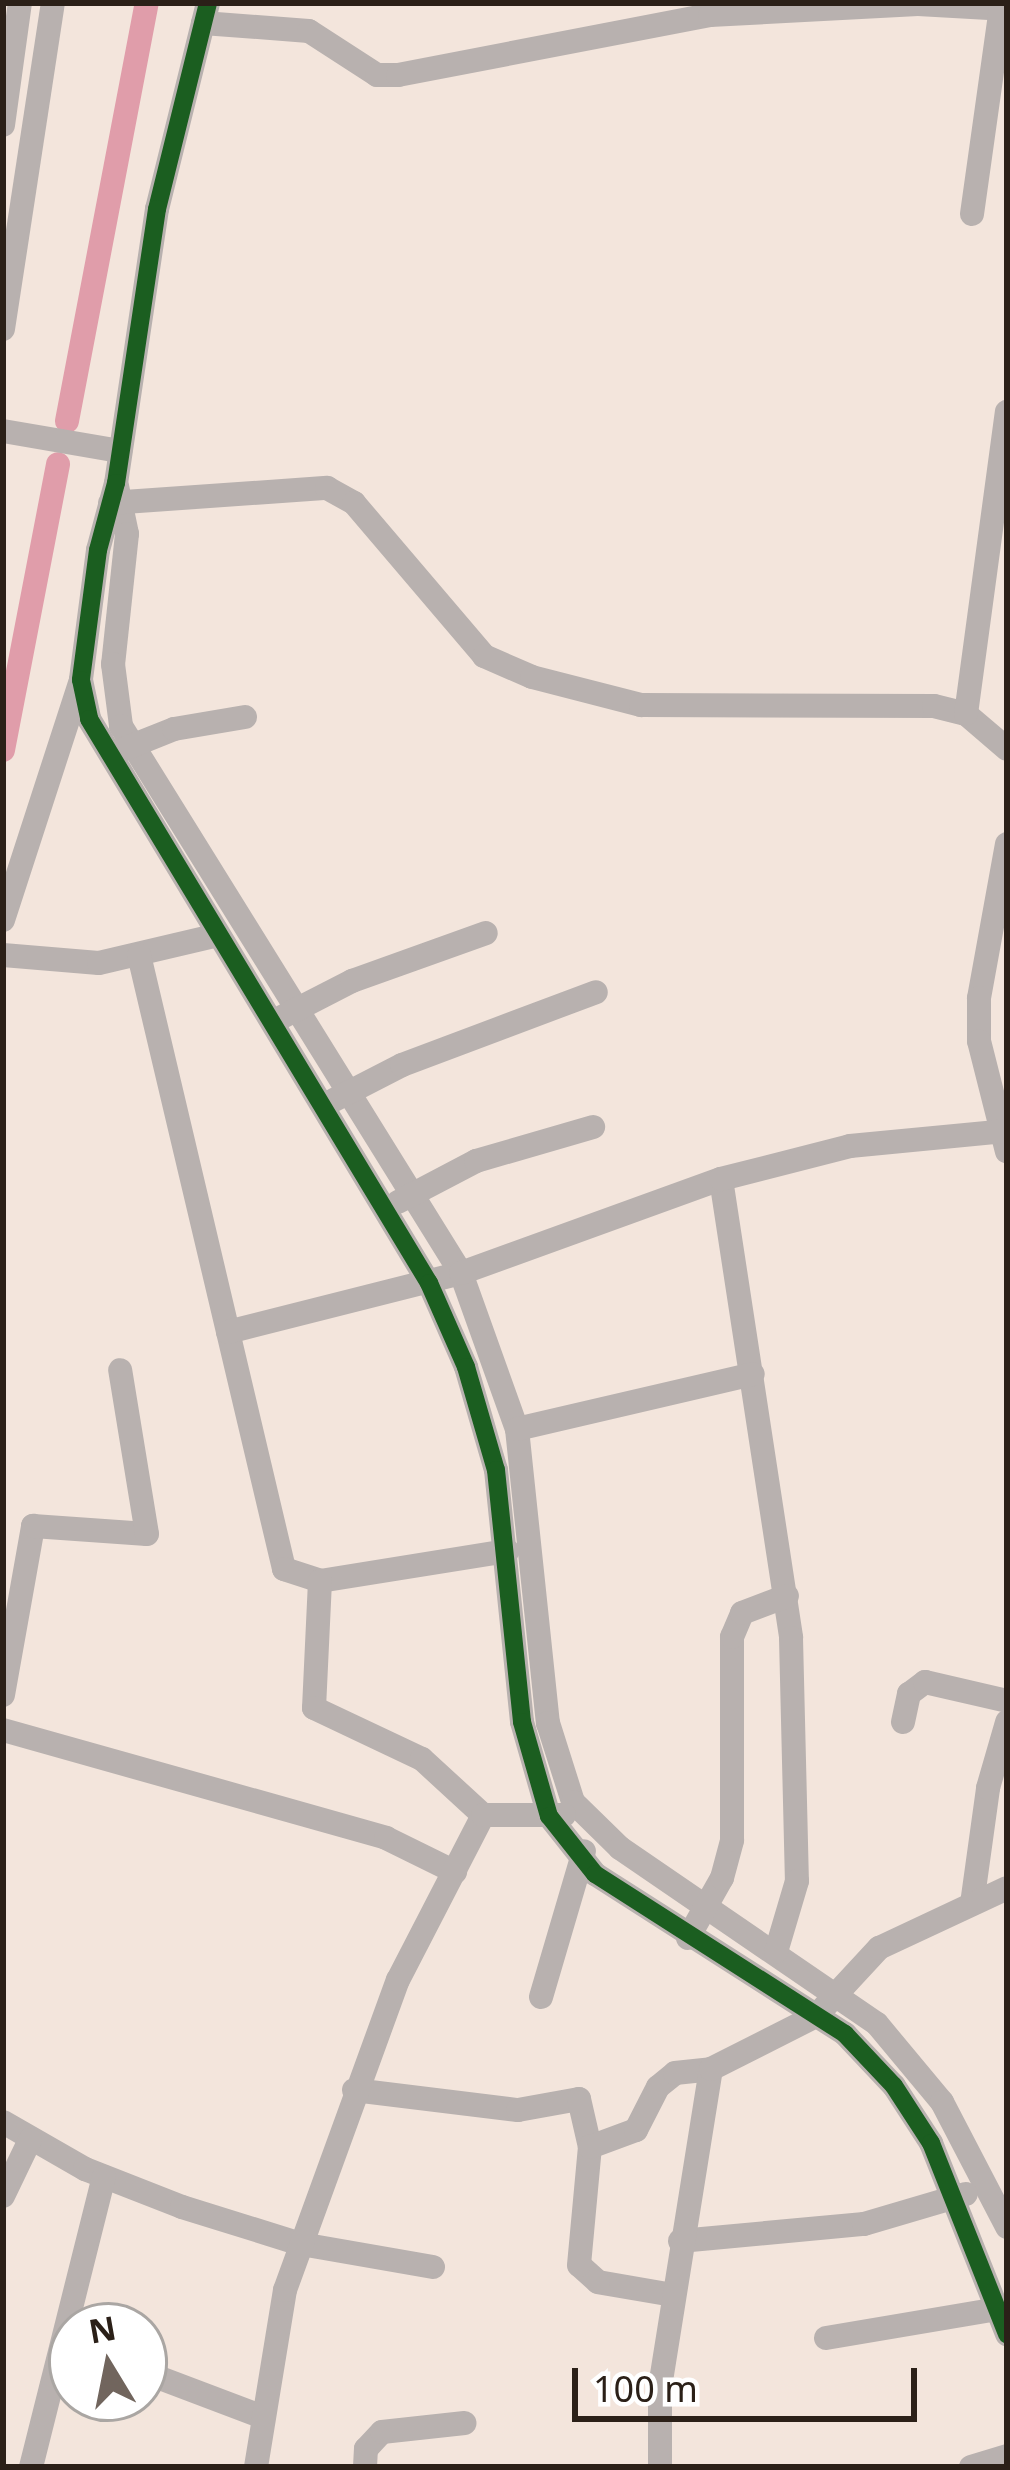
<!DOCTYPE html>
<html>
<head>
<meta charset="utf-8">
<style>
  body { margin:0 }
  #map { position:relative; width:1010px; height:2470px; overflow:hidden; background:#f3e5dc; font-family:"Noto Sans",sans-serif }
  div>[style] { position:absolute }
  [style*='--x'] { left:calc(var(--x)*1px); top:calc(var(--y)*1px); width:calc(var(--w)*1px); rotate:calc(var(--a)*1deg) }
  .canal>* { height:24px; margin:-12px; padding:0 12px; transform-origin:12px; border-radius:12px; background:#e09daa }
  .minor>* { height:24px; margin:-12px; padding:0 12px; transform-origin:12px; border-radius:12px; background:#b8b1af }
  .cycleway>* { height:18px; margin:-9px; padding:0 9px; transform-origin:9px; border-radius:9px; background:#1b5e20 }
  span { translate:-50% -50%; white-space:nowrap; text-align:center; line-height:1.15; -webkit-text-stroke:9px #fff; paint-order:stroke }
  .frame { position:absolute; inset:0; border:6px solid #2b2018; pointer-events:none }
  .north { position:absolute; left:48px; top:2302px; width:120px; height:120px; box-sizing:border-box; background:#fff; border:3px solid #aaa6a3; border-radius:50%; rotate:350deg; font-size:33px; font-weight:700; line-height:48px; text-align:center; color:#2b2018 }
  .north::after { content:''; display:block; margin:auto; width:42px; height:54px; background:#71655d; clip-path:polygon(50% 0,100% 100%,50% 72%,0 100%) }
  .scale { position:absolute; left:572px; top:2368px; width:345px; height:54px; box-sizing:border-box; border:6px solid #2b2018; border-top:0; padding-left:15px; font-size:36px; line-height:42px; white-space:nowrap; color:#2b2018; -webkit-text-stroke:9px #fff; paint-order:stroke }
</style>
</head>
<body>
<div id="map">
  <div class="canal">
    <div style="--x:67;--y:421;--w:426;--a:-79.2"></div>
    <div style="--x:3;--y:750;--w:291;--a:-79.1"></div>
  </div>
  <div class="minor">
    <div style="--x:208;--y:3;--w:212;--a:103.9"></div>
    <div style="--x:157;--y:209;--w:277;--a:98.5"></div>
    <div style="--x:116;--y:483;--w:69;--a:105"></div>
    <div style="--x:98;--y:550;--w:131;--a:97.5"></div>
    <div style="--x:81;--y:680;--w:40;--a:78"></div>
    <div style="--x:89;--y:719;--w:659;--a:58.92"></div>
    <div style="--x:429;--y:1283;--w:92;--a:66.2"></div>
    <div style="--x:466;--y:1367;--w:107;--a:73.8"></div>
    <div style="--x:496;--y:1470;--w:253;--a:84.1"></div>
    <div style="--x:522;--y:1722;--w:98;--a:74"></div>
    <div style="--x:549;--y:1816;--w:74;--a:51.6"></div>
    <div style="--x:595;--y:1874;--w:297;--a:32.6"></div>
    <div style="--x:845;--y:2034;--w:71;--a:46.7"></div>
    <div style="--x:894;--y:2086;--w:68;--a:57"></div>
    <div style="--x:931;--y:2143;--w:206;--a:68.3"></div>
    <div style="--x:203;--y:23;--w:106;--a:4.3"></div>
    <div style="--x:309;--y:31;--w:81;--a:32.9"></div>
    <div style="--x:377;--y:75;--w:21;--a:0"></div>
    <div style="--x:398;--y:75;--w:318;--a:-10.9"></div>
    <div style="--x:710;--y:15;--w:208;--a:-3"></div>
    <div style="--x:918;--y:4;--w:89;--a:3.2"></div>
    <div style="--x:3;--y:125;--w:123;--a:-82.1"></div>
    <div style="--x:972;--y:214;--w:208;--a:-82"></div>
    <div style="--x:3;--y:329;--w:330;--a:-81.3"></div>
    <div style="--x:3;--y:431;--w:119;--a:9.7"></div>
    <div style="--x:117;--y:486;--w:49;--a:78.2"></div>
    <div style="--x:127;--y:534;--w:131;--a:96.1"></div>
    <div style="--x:113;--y:664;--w:63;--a:82.6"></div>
    <div style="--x:121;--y:726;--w:644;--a:58.14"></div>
    <div style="--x:461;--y:1273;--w:166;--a:70.3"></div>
    <div style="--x:517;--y:1429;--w:296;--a:84"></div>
    <div style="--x:548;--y:1723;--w:83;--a:72.4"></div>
    <div style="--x:573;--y:1802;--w:66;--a:44.4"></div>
    <div style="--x:620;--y:1848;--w:311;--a:34.4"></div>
    <div style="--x:877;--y:2024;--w:102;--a:50.2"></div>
    <div style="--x:942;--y:2102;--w:141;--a:62.5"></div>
    <div style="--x:110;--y:503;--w:218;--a:-4"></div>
    <div style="--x:327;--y:488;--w:31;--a:29"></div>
    <div style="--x:354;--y:503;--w:201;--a:49.6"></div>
    <div style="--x:484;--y:656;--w:52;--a:23.6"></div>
    <div style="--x:532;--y:677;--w:113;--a:14.4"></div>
    <div style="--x:641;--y:705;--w:293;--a:0.2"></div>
    <div style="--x:934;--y:706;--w:33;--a:14"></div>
    <div style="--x:966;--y:714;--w:54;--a:40.5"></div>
    <div style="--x:966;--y:714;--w:305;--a:-82.3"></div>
    <div style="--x:119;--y:751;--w:59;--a:-21.8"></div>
    <div style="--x:174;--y:729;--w:72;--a:-9.6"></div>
    <div style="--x:1007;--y:844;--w:157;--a:100.3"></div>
    <div style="--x:979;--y:998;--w:43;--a:90"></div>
    <div style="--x:979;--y:1041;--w:114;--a:75.8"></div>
    <div style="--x:3;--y:920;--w:249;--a:-72"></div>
    <div style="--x:3;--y:955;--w:96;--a:4.8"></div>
    <div style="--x:99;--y:963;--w:118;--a:-13.2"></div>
    <div style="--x:139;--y:955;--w:631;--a:76.71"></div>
    <div style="--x:284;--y:1569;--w:38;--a:18"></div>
    <div style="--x:320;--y:1581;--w:190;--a:-9.1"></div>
    <div style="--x:282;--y:1017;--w:79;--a:-27.2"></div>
    <div style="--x:352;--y:981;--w:142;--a:-19.7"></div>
    <div style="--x:334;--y:1100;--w:76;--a:-27.2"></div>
    <div style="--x:402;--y:1065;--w:207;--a:-20.6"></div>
    <div style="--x:721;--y:1179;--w:464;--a:81.3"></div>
    <div style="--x:791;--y:1638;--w:243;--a:88.6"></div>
    <div style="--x:797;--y:1881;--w:74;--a:106.5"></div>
    <div style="--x:398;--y:1202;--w:88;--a:-27.7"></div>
    <div style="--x:476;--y:1161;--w:122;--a:-16.2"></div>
    <div style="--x:228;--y:1332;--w:240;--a:-14.2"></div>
    <div style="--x:461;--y:1273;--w:276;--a:-19.9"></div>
    <div style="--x:721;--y:1179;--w:133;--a:-14.3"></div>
    <div style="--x:850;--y:1146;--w:158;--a:-5.5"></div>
    <div style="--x:517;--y:1429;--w:242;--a:-13.1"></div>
    <div style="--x:320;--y:1581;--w:127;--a:92.7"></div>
    <div style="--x:314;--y:1708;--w:119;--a:25.3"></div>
    <div style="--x:422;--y:1759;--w:83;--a:42.6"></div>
    <div style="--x:3;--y:1695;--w:172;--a:-79.9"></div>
    <div style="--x:33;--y:1526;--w:114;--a:4"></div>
    <div style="--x:147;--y:1534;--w:166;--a:-99.3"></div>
    <div style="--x:903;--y:1722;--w:29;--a:-78"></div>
    <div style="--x:909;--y:1694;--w:20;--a:-37"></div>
    <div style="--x:925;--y:1682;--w:84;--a:13"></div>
    <div style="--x:3;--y:1730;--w:398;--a:15.7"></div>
    <div style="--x:386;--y:1838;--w:77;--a:26.2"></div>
    <div style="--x:972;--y:1904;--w:117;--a:-82.1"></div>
    <div style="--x:988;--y:1788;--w:69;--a:-73.9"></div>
    <div style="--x:688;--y:1938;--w:69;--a:-60.5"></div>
    <div style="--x:722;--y:1878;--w:39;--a:-75"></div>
    <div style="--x:732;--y:1840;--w:203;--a:-90"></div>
    <div style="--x:732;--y:1637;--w:26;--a:-67"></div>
    <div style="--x:742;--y:1613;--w:48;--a:-20.7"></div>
    <div style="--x:541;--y:1997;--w:152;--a:-73.6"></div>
    <div style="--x:354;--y:2090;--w:165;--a:7"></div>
    <div style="--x:518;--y:2110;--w:62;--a:-10.2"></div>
    <div style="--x:579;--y:2099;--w:49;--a:77.1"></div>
    <div style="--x:3;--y:2122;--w:95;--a:29.8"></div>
    <div style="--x:85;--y:2169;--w:104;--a:21.4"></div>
    <div style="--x:182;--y:2207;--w:125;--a:17.3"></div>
    <div style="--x:301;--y:2244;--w:134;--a:9.9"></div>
    <div style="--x:3;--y:2196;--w:62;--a:-64.3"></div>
    <div style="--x:680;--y:2241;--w:185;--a:-5.3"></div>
    <div style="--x:864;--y:2224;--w:106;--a:-16.4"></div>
    <div style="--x:673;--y:2295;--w:76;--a:-170.2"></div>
    <div style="--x:598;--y:2282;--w:25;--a:-138"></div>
    <div style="--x:579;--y:2265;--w:119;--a:-84.7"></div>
    <div style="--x:590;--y:2147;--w:49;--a:-20.3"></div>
    <div style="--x:636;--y:2130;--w:48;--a:-62.9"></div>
    <div style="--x:658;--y:2087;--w:22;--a:-39"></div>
    <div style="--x:675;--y:2073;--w:36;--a:-6"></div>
    <div style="--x:826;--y:2338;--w:174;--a:-9.6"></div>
    <div style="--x:144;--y:2372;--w:127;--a:20.7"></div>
    <div style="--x:31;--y:2467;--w:299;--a:-75.9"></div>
    <div style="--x:256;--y:2467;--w:179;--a:-80.7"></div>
    <div style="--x:285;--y:2290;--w:330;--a:-70"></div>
    <div style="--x:398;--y:1980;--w:186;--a:-62.7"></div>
    <div style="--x:483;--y:1815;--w:81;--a:0"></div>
    <div style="--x:365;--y:2467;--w:18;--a:-87"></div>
    <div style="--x:366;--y:2449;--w:23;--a:-47"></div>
    <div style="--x:382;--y:2432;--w:83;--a:-6.2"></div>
    <div style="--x:660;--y:2467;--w:80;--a:-90"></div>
    <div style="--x:660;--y:2387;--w:322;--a:-80.9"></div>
    <div style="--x:711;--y:2069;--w:118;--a:-26.8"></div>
    <div style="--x:816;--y:2016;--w:93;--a:-47.2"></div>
    <div style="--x:879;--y:1948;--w:141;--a:-25.1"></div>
    <div style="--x:971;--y:2467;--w:38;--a:-17"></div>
  </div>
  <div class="cycleway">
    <div style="--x:208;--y:3;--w:212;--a:103.9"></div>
    <div style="--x:157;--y:209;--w:277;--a:98.5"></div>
    <div style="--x:116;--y:483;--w:69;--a:105"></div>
    <div style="--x:98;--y:550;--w:131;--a:97.5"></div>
    <div style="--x:81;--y:680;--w:40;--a:78"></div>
    <div style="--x:89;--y:719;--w:659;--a:58.92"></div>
    <div style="--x:429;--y:1283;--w:92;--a:66.2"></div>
    <div style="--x:466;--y:1367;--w:107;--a:73.8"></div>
    <div style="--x:496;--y:1470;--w:253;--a:84.1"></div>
    <div style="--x:522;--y:1722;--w:98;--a:74"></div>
    <div style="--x:549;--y:1816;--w:74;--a:51.6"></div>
    <div style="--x:595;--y:1874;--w:297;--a:32.6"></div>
    <div style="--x:845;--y:2034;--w:71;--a:46.7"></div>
    <div style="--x:894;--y:2086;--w:68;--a:57"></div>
    <div style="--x:931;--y:2143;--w:206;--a:68.3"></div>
  </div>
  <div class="frame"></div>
  <div class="north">N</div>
  <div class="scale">100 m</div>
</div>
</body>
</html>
